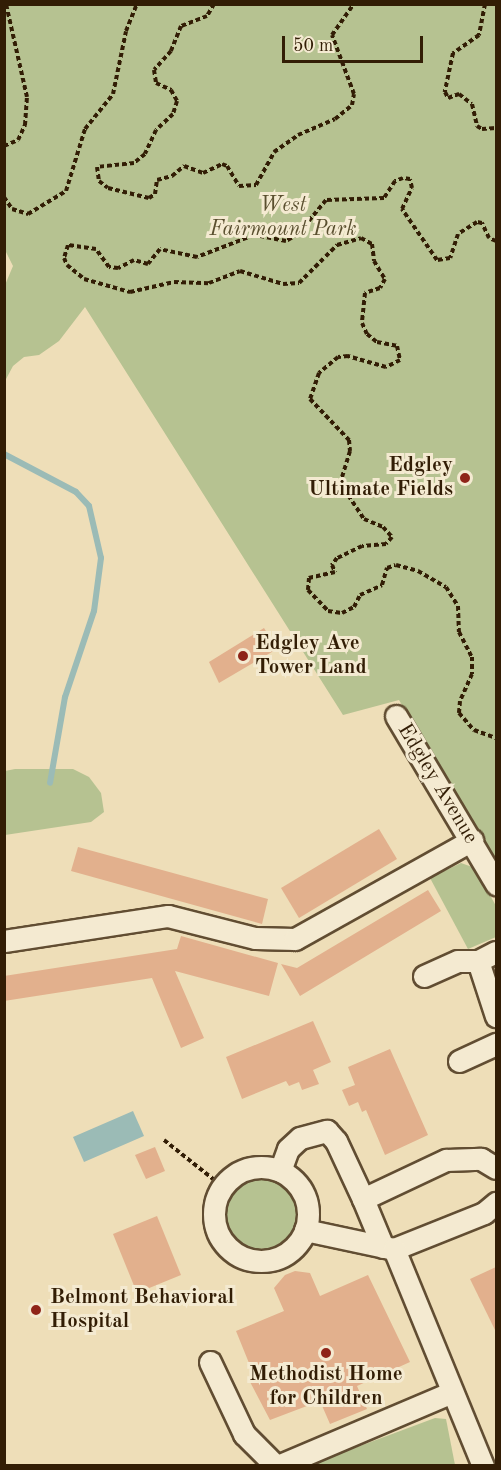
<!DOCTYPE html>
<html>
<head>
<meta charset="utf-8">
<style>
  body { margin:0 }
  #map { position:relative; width:501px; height:1470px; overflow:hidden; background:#eedeb8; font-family:"Old Standard TT",serif }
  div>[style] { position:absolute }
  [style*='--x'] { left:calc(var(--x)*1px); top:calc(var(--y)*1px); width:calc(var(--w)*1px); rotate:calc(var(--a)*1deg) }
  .green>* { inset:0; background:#b6c291 }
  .round { border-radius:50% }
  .water>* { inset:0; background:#9bbbb6 }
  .stream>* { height:6px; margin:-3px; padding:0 3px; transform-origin:3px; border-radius:3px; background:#9bbbb6 }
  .building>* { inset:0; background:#e2b08d }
  .path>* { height:4px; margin-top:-2px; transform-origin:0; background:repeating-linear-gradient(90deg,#321d05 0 4.5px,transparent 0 7.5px) }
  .roads { filter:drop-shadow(2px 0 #614d32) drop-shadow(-2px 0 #614d32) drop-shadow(0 2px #614d32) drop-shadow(0 -2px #614d32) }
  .minor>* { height:21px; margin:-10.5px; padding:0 10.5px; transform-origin:10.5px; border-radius:10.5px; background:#f4ead1 }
  .minor>.ring { margin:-10.5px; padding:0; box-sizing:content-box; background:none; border:21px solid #f4ead1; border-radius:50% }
  .dots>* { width:16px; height:16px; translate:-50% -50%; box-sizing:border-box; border:3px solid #f4ead1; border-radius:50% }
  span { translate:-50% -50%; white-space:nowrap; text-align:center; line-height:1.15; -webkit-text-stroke:6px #f4ead1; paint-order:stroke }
  .park-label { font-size:21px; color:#5a4f2f; font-style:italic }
  .poi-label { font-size:21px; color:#321d05; font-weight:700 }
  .right { translate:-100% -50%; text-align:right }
  .left { translate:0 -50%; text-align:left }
  .street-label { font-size:21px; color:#321d05 }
  .frame { position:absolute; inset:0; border:6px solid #321d05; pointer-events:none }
  .scale { position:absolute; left:282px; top:36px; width:141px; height:27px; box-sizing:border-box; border:3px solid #321d05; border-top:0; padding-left:8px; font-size:18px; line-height:21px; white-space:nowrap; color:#321d05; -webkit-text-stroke:4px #f4ead1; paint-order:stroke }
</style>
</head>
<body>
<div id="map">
  <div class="green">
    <div style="clip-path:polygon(5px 5px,496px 5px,496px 867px,399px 700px,343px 715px,85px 307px,59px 341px,39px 355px,24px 357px,13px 366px,5px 381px,5px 285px,13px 266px,4px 248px)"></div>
    <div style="clip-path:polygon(15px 769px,73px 769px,89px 777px,101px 793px,104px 812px,91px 822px,5px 835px,5px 771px)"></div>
    <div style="clip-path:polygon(461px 863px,475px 868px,496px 906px,496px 937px,468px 949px,430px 878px)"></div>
    <div class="round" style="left:225px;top:1177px;width:72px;height:72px"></div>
    <div style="clip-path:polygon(435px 1418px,446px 1419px,455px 1465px,309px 1465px)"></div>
  </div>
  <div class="water">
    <div style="clip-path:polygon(133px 1111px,144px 1136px,84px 1162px,73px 1137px)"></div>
  </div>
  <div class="stream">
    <div style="--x:4;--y:454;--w:81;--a:27.8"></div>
    <div style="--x:76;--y:492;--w:19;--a:47"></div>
    <div style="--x:89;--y:506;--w:53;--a:77"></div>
    <div style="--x:101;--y:558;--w:53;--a:97.5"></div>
    <div style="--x:94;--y:611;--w:91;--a:108.6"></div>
    <div style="--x:65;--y:697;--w:87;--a:99.9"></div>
  </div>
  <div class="building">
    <div style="clip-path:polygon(264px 628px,277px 649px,219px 683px,209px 662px)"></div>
    <div style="clip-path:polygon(379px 829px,397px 859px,299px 918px,281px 888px)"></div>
    <div style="clip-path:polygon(78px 847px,268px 899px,262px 924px,71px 871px)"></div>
    <div style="clip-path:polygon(428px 890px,441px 911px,300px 996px,281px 964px,297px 968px)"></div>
    <div style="clip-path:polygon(181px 936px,278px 963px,269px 996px,175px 971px,204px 1038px,181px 1048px,152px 978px,4px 1001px,4px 976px,177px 949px)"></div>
    <div style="clip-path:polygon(313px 1021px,331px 1062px,313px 1070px,319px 1084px,302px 1090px,299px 1082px,289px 1086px,286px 1081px,242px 1099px,226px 1057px)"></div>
    <div style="clip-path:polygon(390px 1049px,428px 1135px,385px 1155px,366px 1110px,362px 1112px,358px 1102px,349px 1106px,342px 1090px,355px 1085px,348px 1067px)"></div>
    <div style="clip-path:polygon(155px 1147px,165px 1171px,146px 1179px,135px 1155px)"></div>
    <div style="clip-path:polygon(157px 1216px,181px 1275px,137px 1293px,113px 1234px)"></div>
    <div style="clip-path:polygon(496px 1267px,496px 1332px,470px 1279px)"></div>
    <div style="clip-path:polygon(295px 1271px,310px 1273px,320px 1296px,368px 1275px,410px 1362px,357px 1386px,367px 1409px,330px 1424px,320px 1401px,270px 1420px,249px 1380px,252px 1378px,251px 1368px,236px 1331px,284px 1311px,274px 1288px,285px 1275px)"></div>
  </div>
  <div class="path">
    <div style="--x:214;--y:4;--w:14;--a:120"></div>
    <div style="--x:207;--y:16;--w:28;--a:159"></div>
    <div style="--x:181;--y:26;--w:27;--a:112"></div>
    <div style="--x:171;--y:51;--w:25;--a:132"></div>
    <div style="--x:154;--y:70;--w:13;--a:81"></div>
    <div style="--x:156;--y:83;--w:17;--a:25"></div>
    <div style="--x:171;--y:90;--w:13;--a:61"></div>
    <div style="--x:177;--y:101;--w:14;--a:107"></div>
    <div style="--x:173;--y:114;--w:23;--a:137"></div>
    <div style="--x:156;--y:130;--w:26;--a:115"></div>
    <div style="--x:145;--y:154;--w:14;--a:141"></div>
    <div style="--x:134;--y:163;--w:37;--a:174"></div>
    <div style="--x:97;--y:167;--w:14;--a:82"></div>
    <div style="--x:99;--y:181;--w:11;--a:38"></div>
    <div style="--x:108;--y:188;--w:42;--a:13.7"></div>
    <div style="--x:149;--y:198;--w:7;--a:-34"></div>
    <div style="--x:155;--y:194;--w:14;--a:-82"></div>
    <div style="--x:157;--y:180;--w:16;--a:-15"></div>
    <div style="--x:172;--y:176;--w:16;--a:-40"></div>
    <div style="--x:184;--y:166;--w:20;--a:20"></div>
    <div style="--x:203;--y:173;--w:21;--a:-25"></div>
    <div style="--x:222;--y:164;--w:5;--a:22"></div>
    <div style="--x:227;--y:166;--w:23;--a:59"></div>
    <div style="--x:239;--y:186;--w:17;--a:-3"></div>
    <div style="--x:256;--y:185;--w:38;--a:-61"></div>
    <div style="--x:274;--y:152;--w:29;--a:-35"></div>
    <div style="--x:298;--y:135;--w:40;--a:-23.4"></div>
    <div style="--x:335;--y:119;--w:22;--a:-39"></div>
    <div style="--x:352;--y:105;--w:11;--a:-80"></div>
    <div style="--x:354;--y:94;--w:63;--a:-110.4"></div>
    <div style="--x:332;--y:35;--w:38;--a:-55"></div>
    <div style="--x:485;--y:4;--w:32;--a:101"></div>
    <div style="--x:479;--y:35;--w:32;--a:145"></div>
    <div style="--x:453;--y:53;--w:40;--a:102"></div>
    <div style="--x:445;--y:92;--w:7;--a:63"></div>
    <div style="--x:448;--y:98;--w:12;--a:-20"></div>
    <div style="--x:459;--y:94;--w:16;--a:38"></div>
    <div style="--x:472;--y:104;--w:23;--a:77"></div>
    <div style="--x:477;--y:126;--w:6;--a:31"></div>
    <div style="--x:482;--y:129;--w:14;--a:-4"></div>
    <div style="--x:4;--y:146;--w:15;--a:-23"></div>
    <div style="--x:18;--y:140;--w:17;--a:-65"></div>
    <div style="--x:25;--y:125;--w:28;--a:-86"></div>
    <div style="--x:27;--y:97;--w:95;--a:-102.7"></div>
    <div style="--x:4;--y:197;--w:14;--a:56"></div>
    <div style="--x:12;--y:209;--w:17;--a:17"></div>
    <div style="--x:28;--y:214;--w:44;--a:-31.2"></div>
    <div style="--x:66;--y:191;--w:65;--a:-73"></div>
    <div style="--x:85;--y:129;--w:45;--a:-51.3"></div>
    <div style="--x:113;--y:94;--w:64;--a:-78.3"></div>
    <div style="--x:126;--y:31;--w:29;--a:-68"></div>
    <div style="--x:496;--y:241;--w:8;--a:-157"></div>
    <div style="--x:489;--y:238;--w:17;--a:-115"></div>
    <div style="--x:482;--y:223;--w:5;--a:-169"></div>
    <div style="--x:477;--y:222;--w:22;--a:148"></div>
    <div style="--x:458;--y:234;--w:25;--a:108"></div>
    <div style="--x:450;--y:258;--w:13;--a:171"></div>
    <div style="--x:437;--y:260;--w:62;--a:-124.5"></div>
    <div style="--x:402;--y:209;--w:23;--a:-65"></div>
    <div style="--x:412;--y:188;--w:9;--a:-103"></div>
    <div style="--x:410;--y:179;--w:7;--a:-172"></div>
    <div style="--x:403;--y:178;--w:9;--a:159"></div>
    <div style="--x:395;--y:181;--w:20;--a:123"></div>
    <div style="--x:384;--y:198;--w:58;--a:178"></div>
    <div style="--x:326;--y:200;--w:44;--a:129.5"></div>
    <div style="--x:298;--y:234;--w:14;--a:150"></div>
    <div style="--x:286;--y:241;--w:33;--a:-169"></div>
    <div style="--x:254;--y:235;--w:61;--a:158.9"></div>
    <div style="--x:197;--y:257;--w:38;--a:-168"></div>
    <div style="--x:160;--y:249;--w:19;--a:129"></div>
    <div style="--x:148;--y:264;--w:15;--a:-164"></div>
    <div style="--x:134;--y:260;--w:18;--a:153"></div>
    <div style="--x:118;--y:268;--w:9;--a:-174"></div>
    <div style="--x:109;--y:267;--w:22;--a:-126"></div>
    <div style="--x:96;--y:249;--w:28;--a:-172"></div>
    <div style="--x:68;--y:245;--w:14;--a:107"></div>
    <div style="--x:64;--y:258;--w:8;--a:67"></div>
    <div style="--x:67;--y:265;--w:22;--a:39"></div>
    <div style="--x:84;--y:279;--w:48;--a:15.8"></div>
    <div style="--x:130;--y:292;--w:45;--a:-12.8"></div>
    <div style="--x:174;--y:282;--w:35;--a:2"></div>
    <div style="--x:209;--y:283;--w:33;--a:-21"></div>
    <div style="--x:240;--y:271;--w:45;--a:16.8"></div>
    <div style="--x:283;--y:284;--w:16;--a:-4"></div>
    <div style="--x:299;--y:283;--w:54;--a:-45"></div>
    <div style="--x:337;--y:245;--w:25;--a:-16"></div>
    <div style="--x:361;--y:238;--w:13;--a:29"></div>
    <div style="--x:372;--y:244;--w:17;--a:83"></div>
    <div style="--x:374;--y:261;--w:21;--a:59"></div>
    <div style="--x:385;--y:279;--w:10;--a:119"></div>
    <div style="--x:380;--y:288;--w:16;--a:162"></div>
    <div style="--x:365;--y:293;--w:30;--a:96"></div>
    <div style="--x:362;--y:323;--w:12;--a:66"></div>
    <div style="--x:367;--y:334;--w:13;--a:39"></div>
    <div style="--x:377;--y:342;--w:20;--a:11"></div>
    <div style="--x:397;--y:346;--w:14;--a:78"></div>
    <div style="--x:400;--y:360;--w:16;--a:153"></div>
    <div style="--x:386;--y:367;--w:40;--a:-164"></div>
    <div style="--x:348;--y:356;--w:10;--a:174"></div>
    <div style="--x:338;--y:357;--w:25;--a:140"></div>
    <div style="--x:319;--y:373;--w:28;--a:109"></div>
    <div style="--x:310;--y:399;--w:57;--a:46.4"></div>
    <div style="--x:349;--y:440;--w:11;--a:85"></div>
    <div style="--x:350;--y:451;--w:34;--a:107"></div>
    <div style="--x:340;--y:483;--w:43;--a:56.3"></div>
    <div style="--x:364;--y:519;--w:21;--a:23"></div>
    <div style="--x:383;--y:527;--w:13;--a:48"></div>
    <div style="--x:392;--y:537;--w:9;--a:131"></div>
    <div style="--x:386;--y:544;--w:24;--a:175"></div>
    <div style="--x:362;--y:546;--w:28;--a:154"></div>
    <div style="--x:337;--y:558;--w:9;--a:126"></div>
    <div style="--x:332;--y:565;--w:8;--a:67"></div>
    <div style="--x:335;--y:572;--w:27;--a:167"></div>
    <div style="--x:309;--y:578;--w:12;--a:95"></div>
    <div style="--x:308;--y:590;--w:29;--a:46"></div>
    <div style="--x:328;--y:611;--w:14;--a:8"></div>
    <div style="--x:342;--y:613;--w:13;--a:-27"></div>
    <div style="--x:354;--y:607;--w:13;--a:-63"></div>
    <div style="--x:360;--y:595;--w:24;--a:-24"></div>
    <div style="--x:382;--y:585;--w:18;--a:-74"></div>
    <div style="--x:387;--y:568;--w:9;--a:-18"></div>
    <div style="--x:396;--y:565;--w:23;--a:15"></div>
    <div style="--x:418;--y:571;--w:32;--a:30"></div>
    <div style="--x:446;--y:587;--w:22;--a:58"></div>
    <div style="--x:458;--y:606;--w:26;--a:88"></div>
    <div style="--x:459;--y:632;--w:28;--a:63"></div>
    <div style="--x:472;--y:657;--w:17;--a:90"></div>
    <div style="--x:472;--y:674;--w:30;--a:114"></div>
    <div style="--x:460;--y:701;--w:12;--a:95"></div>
    <div style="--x:459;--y:713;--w:23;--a:49"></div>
    <div style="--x:474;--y:730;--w:23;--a:20"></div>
    <div style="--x:164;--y:1140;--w:75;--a:38.5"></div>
  </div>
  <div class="roads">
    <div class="minor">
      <div style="--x:396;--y:716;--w:196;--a:59.2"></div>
      <div style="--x:4;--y:941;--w:166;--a:-8.7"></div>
      <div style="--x:168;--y:916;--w:90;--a:14.2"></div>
      <div style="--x:255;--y:938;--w:40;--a:1.4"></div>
      <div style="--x:295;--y:939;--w:203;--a:-29.2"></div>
      <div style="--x:478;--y:961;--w:58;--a:71.9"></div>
      <div style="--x:424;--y:976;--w:37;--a:-24"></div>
      <div style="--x:458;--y:961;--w:20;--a:0"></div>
      <div style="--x:478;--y:961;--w:20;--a:-27"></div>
      <div style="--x:459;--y:1061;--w:41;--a:-24.7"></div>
      <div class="ring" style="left:214px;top:1167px;width:73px;height:73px"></div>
      <div style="--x:280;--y:1171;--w:23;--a:-70"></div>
      <div style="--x:288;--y:1149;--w:16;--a:-43"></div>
      <div style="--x:300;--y:1138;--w:28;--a:-15"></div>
      <div style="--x:327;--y:1131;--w:13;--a:48"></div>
      <div style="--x:336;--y:1141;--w:64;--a:65"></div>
      <div style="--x:363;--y:1199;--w:92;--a:-25.2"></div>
      <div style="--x:446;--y:1160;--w:35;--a:-2"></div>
      <div style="--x:481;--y:1159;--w:17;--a:31"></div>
      <div style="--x:363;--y:1199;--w:52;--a:67.4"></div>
      <div style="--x:305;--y:1230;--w:91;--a:12.1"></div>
      <div style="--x:394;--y:1249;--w:97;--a:-21.8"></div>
      <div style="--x:484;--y:1213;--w:16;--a:-40"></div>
      <div style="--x:394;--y:1249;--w:235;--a:67.7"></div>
      <div style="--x:210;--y:1362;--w:80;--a:64.7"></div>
      <div style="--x:244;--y:1434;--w:45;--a:45"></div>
      <div style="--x:278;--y:1466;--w:189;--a:-23"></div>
    </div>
  </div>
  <div class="dots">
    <div style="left:465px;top:478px;background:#8f2418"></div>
    <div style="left:243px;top:656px;background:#8f2418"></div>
    <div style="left:36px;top:1310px;background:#8f2418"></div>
    <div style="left:326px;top:1353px;background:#8f2418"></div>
  </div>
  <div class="park-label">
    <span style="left:283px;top:218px">West<br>Fairmount Park</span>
  </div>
  <div class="poi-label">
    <span class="right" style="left:453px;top:478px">Edgley<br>Ultimate Fields</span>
    <span class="left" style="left:255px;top:656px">Edgley Ave<br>Tower Land</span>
    <span class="left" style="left:50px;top:1310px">Belmont Behavioral<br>Hospital</span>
    <span style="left:326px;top:1387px">Methodist Home<br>for Children</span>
  </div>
  <div class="street-label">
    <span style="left:437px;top:784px;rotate:59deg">Edgley Avenue</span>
  </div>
  <div class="frame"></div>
  <div class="scale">50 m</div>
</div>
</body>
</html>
